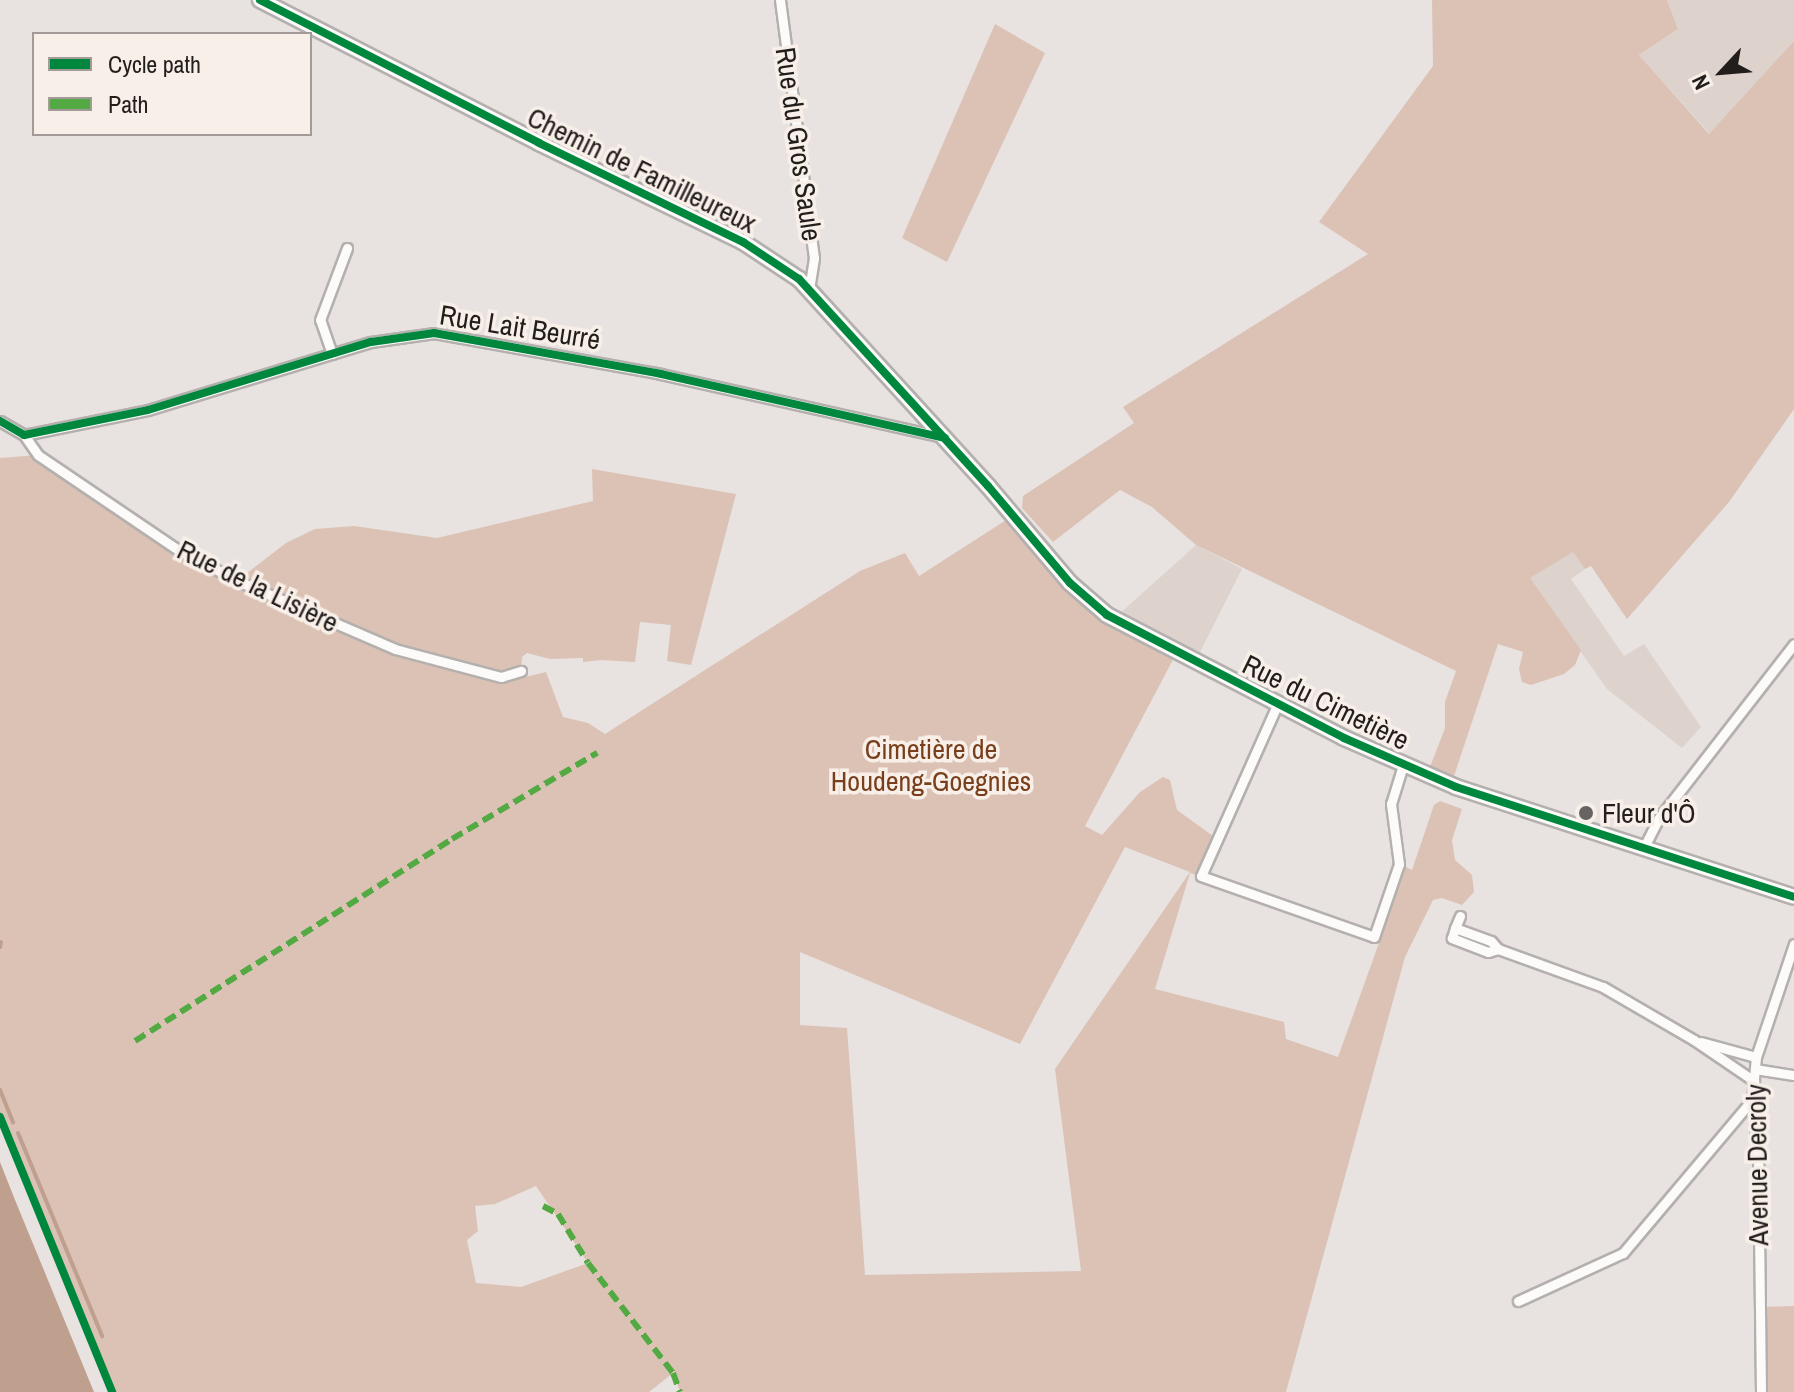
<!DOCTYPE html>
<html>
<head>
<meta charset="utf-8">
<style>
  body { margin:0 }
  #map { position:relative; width:1794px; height:1392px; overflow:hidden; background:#e8e2e0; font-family:"Archivo Narrow",sans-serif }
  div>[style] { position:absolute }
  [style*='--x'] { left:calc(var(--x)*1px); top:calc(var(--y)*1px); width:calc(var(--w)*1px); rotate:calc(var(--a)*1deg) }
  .built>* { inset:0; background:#ded2cd }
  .green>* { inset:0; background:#dbc2b5 }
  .water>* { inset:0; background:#bf9f8e }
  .stream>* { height:4px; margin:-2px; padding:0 2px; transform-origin:2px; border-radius:2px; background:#bf9f8e }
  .roads { filter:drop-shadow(2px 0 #b4b0ae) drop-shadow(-2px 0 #b4b0ae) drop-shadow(0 2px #b4b0ae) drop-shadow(0 -2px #b4b0ae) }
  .street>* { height:9px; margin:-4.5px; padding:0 4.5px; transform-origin:4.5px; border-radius:4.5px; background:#fcfbfa }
  .secondary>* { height:14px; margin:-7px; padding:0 7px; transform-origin:7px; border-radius:7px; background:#fcfbfa }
  .quiet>* { height:6px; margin-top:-3px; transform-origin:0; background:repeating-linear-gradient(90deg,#53aa43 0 12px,transparent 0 18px) }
  .cycleway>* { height:8px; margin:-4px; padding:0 4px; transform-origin:4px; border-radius:4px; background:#00873e }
  .dots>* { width:22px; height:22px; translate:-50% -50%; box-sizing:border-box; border:4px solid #f9efe9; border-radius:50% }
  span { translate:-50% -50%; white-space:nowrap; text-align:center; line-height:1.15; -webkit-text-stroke:7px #f9efe9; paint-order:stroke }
  .street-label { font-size:28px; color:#221e1c }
  .park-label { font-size:28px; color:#783f1c }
  .poi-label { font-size:28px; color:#221e1c }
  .left { translate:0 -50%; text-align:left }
  .legend { position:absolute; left:32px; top:32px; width:280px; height:104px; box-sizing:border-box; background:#f9efe9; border:2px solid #a39b97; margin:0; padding:10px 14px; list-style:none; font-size:24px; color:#221e1c }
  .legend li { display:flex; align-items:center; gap:16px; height:40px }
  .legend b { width:40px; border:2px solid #a39b97 }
  .north { position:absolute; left:1682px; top:32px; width:80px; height:80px; -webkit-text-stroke:6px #f9efe9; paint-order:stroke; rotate:244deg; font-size:22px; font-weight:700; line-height:32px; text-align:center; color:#221e1c }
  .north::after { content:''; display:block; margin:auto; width:28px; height:36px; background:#221e1c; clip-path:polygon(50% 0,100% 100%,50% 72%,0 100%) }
</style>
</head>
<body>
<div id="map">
  <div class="built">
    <div style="clip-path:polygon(1667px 0,1794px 0,1794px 41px,1710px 134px,1639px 55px,1678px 29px)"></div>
    <div style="clip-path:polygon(1196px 545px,1242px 569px,1197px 658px,1117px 616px)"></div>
    <div style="clip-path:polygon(1573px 551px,1585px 569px,1571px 579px,1624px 656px,1644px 644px,1701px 727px,1682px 748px,1607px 689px,1529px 578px)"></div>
  </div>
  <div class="green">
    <div style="clip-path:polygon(1432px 0,1667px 0,1678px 29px,1639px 55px,1709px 134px,1794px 41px,1794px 409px,1729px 502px,1627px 619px,1591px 566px,1585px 569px,1573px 552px,1530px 578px,1581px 650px,1575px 665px,1564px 674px,1531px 685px,1522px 682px,1519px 669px,1523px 652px,1498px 644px,1454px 776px,1430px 767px,1445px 728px,1445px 702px,1456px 671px,1196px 545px,1152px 507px,1120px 490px,1053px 542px,1022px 508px,1023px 496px,1134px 423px,1123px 407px,1368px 254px,1319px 222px,1433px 66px)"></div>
    <div style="clip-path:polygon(995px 24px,1045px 53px,947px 262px,902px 238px)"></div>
    <div style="clip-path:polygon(evenodd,38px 455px,177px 549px,238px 580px,286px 543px,315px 529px,354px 526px,437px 538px,593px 501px,592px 469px,736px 494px,691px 665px,667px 661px,671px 625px,640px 622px,635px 662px,602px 660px,583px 662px,583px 658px,550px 659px,527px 653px,522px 657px,521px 671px,525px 677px,546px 672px,563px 717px,588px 723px,605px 734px,860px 571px,905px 553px,919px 576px,1014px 515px,1069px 583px,1176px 654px,1085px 826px,1102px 835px,1140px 792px,1163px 777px,1170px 780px,1177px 810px,1217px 839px,1201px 876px,1190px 873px,1155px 989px,1284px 1022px,1286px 1039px,1338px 1057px,1379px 943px,1374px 937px,1399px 864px,1412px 870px,1434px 805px,1440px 801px,1462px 809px,1452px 840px,1455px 860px,1472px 875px,1474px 892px,1462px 905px,1442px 898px,1433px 900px,1405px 957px,1286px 1392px,680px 1392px,673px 1373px,649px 1392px,112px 1392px,0 1118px,0 458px,38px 455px,1125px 847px,1190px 872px,1055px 1069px,1081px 1271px,865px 1275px,847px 1028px,800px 1025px,800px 952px,1020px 1044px,1125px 847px,38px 455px,536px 1186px,588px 1263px,521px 1287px,476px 1283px,467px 1240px,478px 1231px,475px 1206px,495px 1204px,536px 1186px)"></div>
    <div style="clip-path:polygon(1794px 1306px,1794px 1392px,1761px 1392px,1759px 1307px)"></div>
  </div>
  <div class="water">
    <div style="clip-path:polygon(0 1162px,15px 1200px,94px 1392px,0 1392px)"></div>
  </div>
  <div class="stream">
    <div style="--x:0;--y:947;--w:5;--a:-79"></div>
    <div style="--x:0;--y:1090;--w:35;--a:68"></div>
    <div style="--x:18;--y:1133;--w:220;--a:67.5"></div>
  </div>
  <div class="roads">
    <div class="street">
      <div style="--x:780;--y:0;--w:260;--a:82.5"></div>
      <div style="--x:814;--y:258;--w:30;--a:99"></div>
      <div style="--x:332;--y:354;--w:36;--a:-109"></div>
      <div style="--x:320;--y:320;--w:77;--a:-69.4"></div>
      <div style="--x:0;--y:421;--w:28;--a:30"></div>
      <div style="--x:24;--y:435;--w:126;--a:-11.4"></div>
      <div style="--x:148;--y:410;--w:233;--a:-17"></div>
      <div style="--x:371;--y:342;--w:64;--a:-8.1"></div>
      <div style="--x:434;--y:333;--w:231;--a:10.2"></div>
      <div style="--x:661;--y:374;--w:288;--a:12.6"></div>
      <div style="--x:24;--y:435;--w:24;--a:55"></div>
      <div style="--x:38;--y:455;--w:168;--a:34.1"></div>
      <div style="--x:177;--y:549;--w:69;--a:27.7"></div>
      <div style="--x:238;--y:581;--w:171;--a:23.4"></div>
      <div style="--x:395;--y:649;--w:110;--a:14.8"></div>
      <div style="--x:501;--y:677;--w:21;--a:-17"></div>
      <div style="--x:1278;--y:703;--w:189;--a:114"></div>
      <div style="--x:1201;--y:876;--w:183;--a:19.4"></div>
      <div style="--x:1374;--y:937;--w:77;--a:-71.1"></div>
      <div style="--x:1399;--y:864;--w:61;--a:-97.6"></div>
      <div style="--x:1391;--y:804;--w:41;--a:-72.9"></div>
      <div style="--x:1643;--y:849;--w:35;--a:-63"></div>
      <div style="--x:1659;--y:818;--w:220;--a:-52.2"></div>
      <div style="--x:1455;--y:928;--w:13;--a:-67"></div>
      <div style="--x:1498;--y:949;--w:10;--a:163"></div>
      <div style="--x:1488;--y:952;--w:39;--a:-159"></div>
      <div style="--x:1452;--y:938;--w:10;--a:-73"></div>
      <div style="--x:1455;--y:928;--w:38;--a:20"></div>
      <div style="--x:1491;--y:941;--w:11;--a:49"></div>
      <div style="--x:1498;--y:949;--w:112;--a:19.9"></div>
      <div style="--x:1603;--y:987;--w:105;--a:30.2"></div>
      <div style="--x:1694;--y:1040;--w:73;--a:34.3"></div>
      <div style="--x:1701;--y:1042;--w:57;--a:15.3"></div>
      <div style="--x:1755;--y:1069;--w:39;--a:9"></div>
      <div style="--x:1518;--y:1301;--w:115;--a:-24.6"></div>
      <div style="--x:1623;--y:1253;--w:200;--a:-49.9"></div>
      <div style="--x:1761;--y:1392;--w:236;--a:-90.7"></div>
      <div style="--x:1758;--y:1156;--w:56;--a:-96.1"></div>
      <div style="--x:1752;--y:1100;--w:43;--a:-84.7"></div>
      <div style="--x:1756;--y:1057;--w:119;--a:-71.4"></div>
    </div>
    <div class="secondary">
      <div style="--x:260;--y:0;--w:314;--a:27.1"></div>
      <div style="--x:539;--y:143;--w:227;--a:25.9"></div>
      <div style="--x:743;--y:242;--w:67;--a:33.5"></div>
      <div style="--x:799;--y:279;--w:280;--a:47.6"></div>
      <div style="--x:988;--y:486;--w:127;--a:49.8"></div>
      <div style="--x:1070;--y:583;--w:49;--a:40.9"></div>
      <div style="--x:1107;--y:615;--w:267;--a:27.4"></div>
      <div style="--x:1344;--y:738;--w:122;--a:23.6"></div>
      <div style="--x:1456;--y:787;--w:355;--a:18"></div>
    </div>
  </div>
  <div class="quiet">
    <div style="--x:135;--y:1041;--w:376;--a:-32.5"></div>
    <div style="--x:452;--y:839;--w:169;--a:-30.7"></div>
    <div style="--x:543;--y:1206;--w:17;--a:28"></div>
    <div style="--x:558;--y:1214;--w:57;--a:58.5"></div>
    <div style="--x:588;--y:1263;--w:139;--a:52.3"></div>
    <div style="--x:673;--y:1373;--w:20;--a:70"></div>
  </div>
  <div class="cycleway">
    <div style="--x:260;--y:0;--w:314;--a:27.1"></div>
    <div style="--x:539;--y:143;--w:227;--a:25.9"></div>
    <div style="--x:743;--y:242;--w:67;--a:33.5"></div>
    <div style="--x:799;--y:279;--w:280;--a:47.6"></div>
    <div style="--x:988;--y:486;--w:127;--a:49.8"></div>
    <div style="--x:1070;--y:583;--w:49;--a:40.9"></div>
    <div style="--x:1107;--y:615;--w:267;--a:27.4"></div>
    <div style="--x:1344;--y:738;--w:122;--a:23.6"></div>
    <div style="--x:1456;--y:787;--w:355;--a:18"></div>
    <div style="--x:0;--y:421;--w:28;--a:30"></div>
    <div style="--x:24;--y:435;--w:126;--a:-11.4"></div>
    <div style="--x:148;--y:410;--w:233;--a:-17"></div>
    <div style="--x:371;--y:342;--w:64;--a:-8.1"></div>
    <div style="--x:434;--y:333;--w:231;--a:10.2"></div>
    <div style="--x:661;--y:374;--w:291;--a:12.7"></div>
    <div style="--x:0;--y:1117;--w:297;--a:67.8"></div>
  </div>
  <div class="dots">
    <div style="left:1586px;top:813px;background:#676361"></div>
  </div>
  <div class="street-label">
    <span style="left:799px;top:144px;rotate:82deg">Rue du Gros Saule</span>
    <span style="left:642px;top:170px;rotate:26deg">Chemin de Familleureux</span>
    <span style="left:520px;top:327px;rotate:9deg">Rue Lait Beurré</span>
    <span style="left:258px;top:586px;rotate:26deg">Rue de la Lisière</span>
    <span style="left:1326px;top:702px;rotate:26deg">Rue du Cimetière</span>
    <span style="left:1757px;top:1165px;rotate:-91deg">Avenue Decroly</span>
  </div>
  <div class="park-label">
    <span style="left:931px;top:765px">Cimetière de<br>Houdeng-Goegnies</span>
  </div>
  <div class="poi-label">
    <span class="left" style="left:1602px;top:813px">Fleur d'Ô</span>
  </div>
  <ul class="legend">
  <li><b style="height:10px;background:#00873e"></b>Cycle path</li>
  <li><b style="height:10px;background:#53aa43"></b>Path</li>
  </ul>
  <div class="north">N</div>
</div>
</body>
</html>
